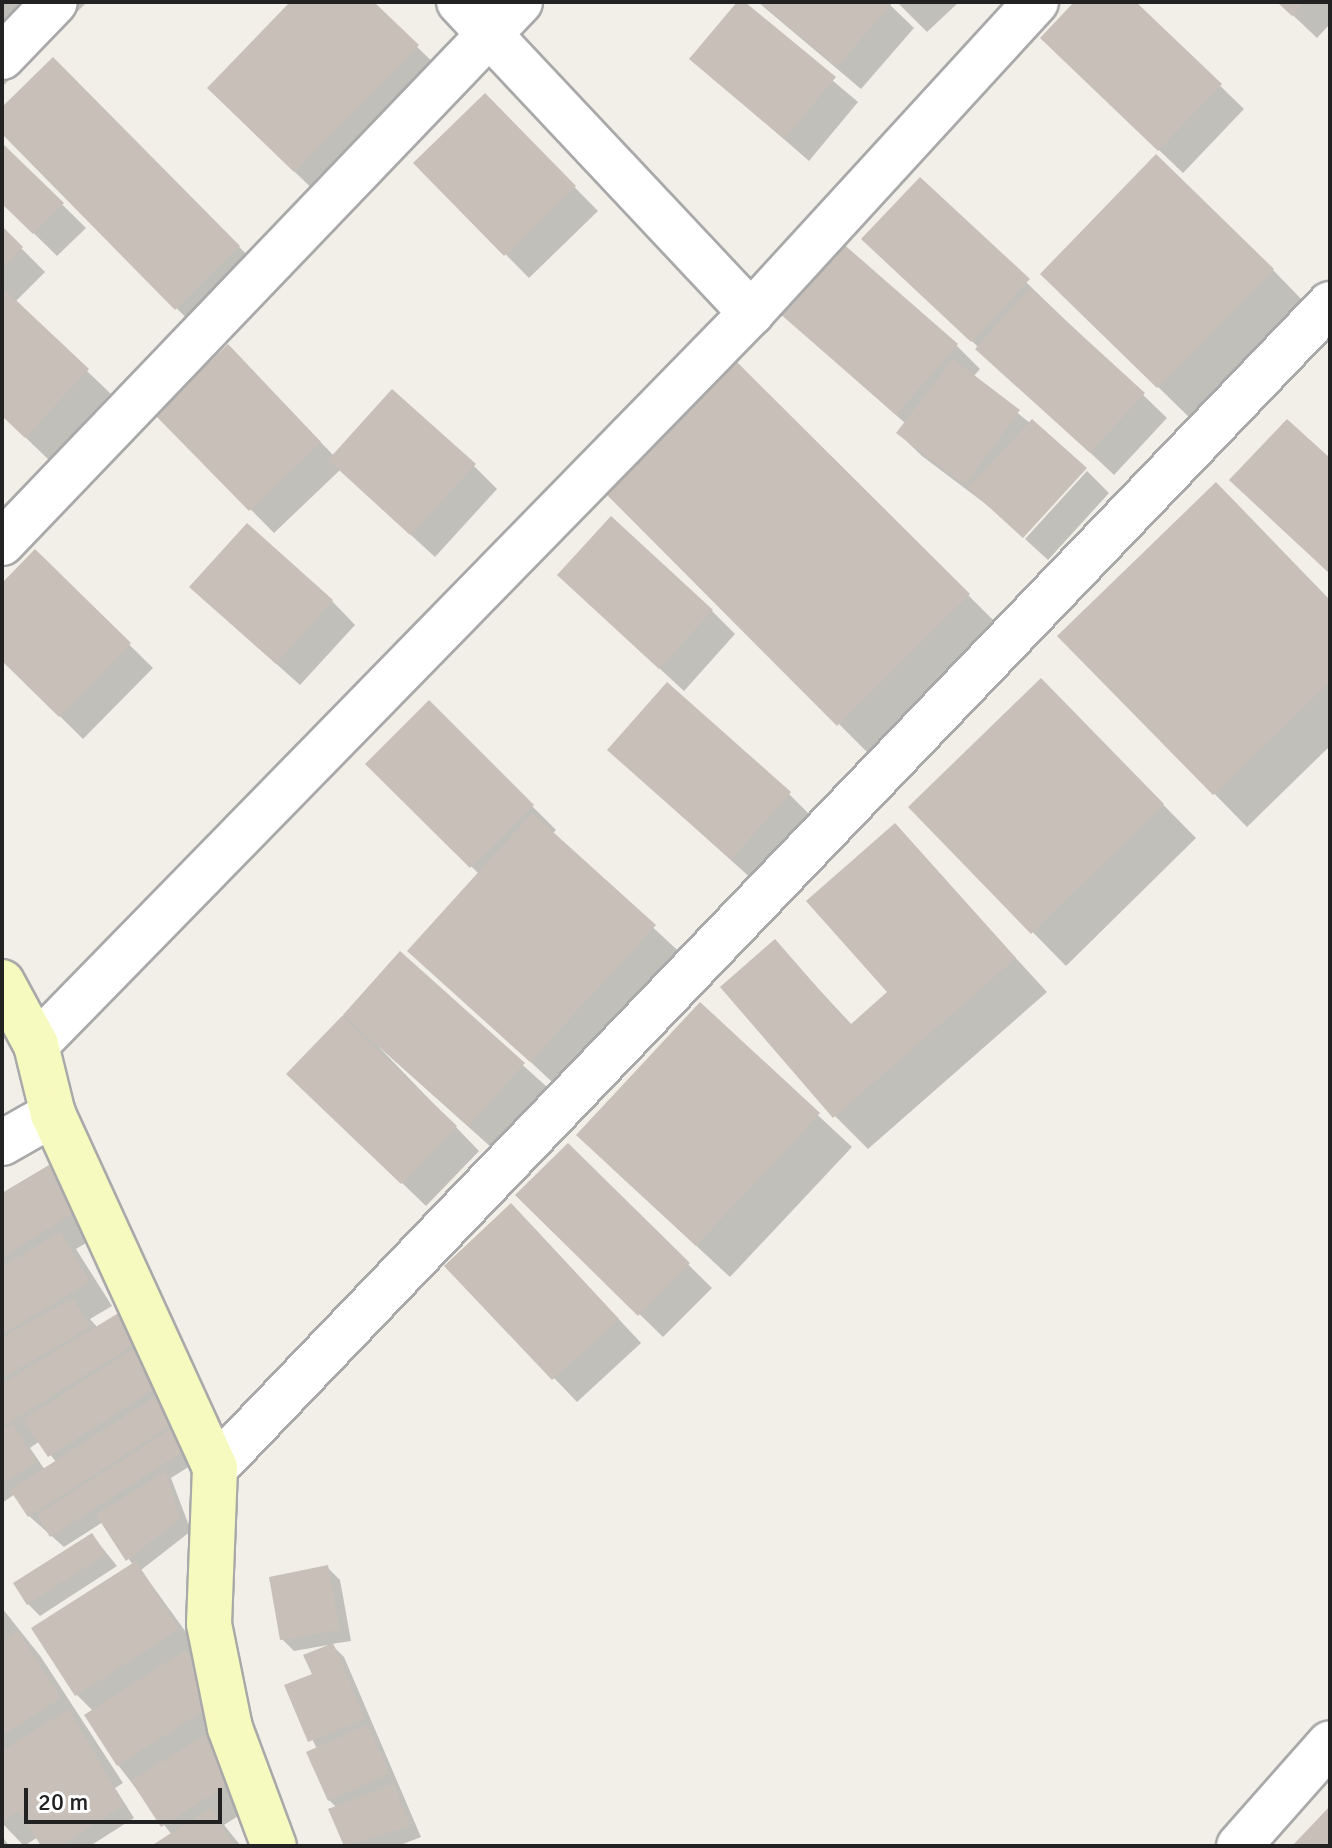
<!DOCTYPE html>
<html>
<head>
<meta charset="utf-8">
<style>
  body { margin:0 }
  #map { position:relative; width:1332px; height:1848px; overflow:hidden; background:#f2efe9; font-family:Signika,sans-serif }
  div>[style] { position:absolute }
  [style*='--x'] { left:calc(var(--x)*1px); top:calc(var(--y)*1px); width:calc(var(--w)*1px); rotate:calc(var(--a)*1deg) }
  .shadow>* { inset:0; background:#0003 }
  .building>* { inset:0; background:#c7bfb8 }
  .roads { filter:drop-shadow(2px 0 #a9a9a9) drop-shadow(-2px 0 #a9a9a9) drop-shadow(0 2px #a9a9a9) drop-shadow(0 -2px #a9a9a9) }
  .street>* { height:44px; margin:-22px; padding:0 22px; transform-origin:22px; border-radius:22px; background:#fff }
  .secondary>* { height:44px; margin:-22px; padding:0 22px; transform-origin:22px; border-radius:22px; background:#f7fabf }
  span { translate:-50% -50%; white-space:nowrap; text-align:center; line-height:1.15; -webkit-text-stroke:7px #fff; paint-order:stroke }
  .frame { position:absolute; inset:0; border:4px solid #222; pointer-events:none }
  .scale { position:absolute; left:24px; top:1788px; width:198px; height:36px; box-sizing:border-box; border:4px solid #222; border-top:0; padding-left:10px; font-size:24px; line-height:28px; white-space:nowrap; color:#222; -webkit-text-stroke:6px #fff; paint-order:stroke }
</style>
</head>
<body>
<div id="map">
  <div class="shadow">
    <div style="clip-path:polygon(2px 2px,87px 2px,2px 87px)"></div>
    <div style="clip-path:polygon(293px 2px,371px 2px,450px 79px,328px 204px,242px 121px)"></div>
    <div style="clip-path:polygon(740px 2px,858px 102px,809px 161px,692px 59px)"></div>
    <div style="clip-path:polygon(758px 2px,887px 2px,914px 28px,861px 89px)"></div>
    <div style="clip-path:polygon(897px 2px,959px 2px,927px 32px)"></div>
    <div style="clip-path:polygon(1077px 2px,1134px 2px,1244px 109px,1183px 173px,1066px 61px)"></div>
    <div style="clip-path:polygon(1279px 2px,1330px 2px,1330px 24px,1317px 38px)"></div>
    <div style="clip-path:polygon(53px 59px,272px 280px,209px 341px,2px 131px,2px 110px)"></div>
    <div style="clip-path:polygon(485px 96px,598px 211px,529px 278px,416px 163px)"></div>
    <div style="clip-path:polygon(2px 145px,86px 228px,57px 256px,2px 202px)"></div>
    <div style="clip-path:polygon(920px 180px,1167px 418px,1114px 475px,888px 262px)"></div>
    <div style="clip-path:polygon(2px 229px,45px 272px,15px 302px,111px 394px,49px 460px,2px 415px)"></div>
    <div style="clip-path:polygon(1273px 270px,1305px 303px,1192px 420px,1075px 306px)"></div>
    <div style="clip-path:polygon(780px 312px,956px 345px,980px 369px,973px 377px,1030px 423px,991px 508px,922px 456px,898px 433px,906px 424px)"></div>
    <div style="clip-path:polygon(737px 364px,1009px 636px,879px 764px,608px 493px)"></div>
    <div style="clip-path:polygon(251px 370px,334px 456px,474px 466px,497px 489px,435px 557px,340px 470px,274px 533px,158px 415px)"></div>
    <div style="clip-path:polygon(1087px 471px,1109px 493px,1048px 560px,1025px 539px)"></div>
    <div style="clip-path:polygon(35px 552px,153px 668px,83px 739px,2px 659px,2px 586px)"></div>
    <div style="clip-path:polygon(583px 598px,712px 611px,735px 634px,684px 691px)"></div>
    <div style="clip-path:polygon(332px 601px,355px 625px,300px 685px,216px 610px)"></div>
    <div style="clip-path:polygon(1330px 602px,1330px 746px,1247px 827px,1060px 636px)"></div>
    <div style="clip-path:polygon(1041px 681px,1196px 838px,1066px 966px,910px 807px)"></div>
    <div style="clip-path:polygon(429px 703px,556px 830px,552px 834px,687px 959px,564px 1093px,410px 950px,479px 874px,368px 764px)"></div>
    <div style="clip-path:polygon(610px 750px,789px 794px,812px 817px,755px 882px)"></div>
    <div style="clip-path:polygon(894px 826px,1047px 992px,868px 1149px,835px 1116px,775px 942px,852px 1025px,890px 992px)"></div>
    <div style="clip-path:polygon(400px 954px,547px 1087px,492px 1148px,376px 1044px,479px 1151px,426px 1206px,289px 1074px)"></div>
    <div style="clip-path:polygon(700px 1005px,852px 1147px,730px 1277px,612px 1168px)"></div>
    <div style="clip-path:polygon(568px 1146px,712px 1288px,663px 1337px,518px 1195px)"></div>
    <div style="clip-path:polygon(evenodd,48px 1167px,72px 1191px,99px 1235px,76px 1249px,112px 1306px,90px 1319px,98px 1328px,130px 1308px,201px 1459px,171px 1478px,191px 1531px,141px 1570px,201px 1653px,192px 1659px,209px 1676px,263px 1800px,224px 1825px,241px 1846px,155px 1846px,172px 1835px,118px 1765px,93px 1711px,76px 1694px,133px 1565px,103px 1522px,64px 1547px,29px 1516px,15px 1494px,2px 1503px,2px 1196px,48px 1167px,40px 1441px,56px 1462px,45px 1470px,30px 1448px,40px 1441px)"></div>
    <div style="clip-path:polygon(535px 1229px,641px 1343px,577px 1402px,447px 1266px)"></div>
    <div style="clip-path:polygon(92px 1535px,117px 1566px,40px 1616px,28px 1604px)"></div>
    <div style="clip-path:polygon(328px 1568px,340px 1580px,351px 1641px,331px 1644px,344px 1657px,421px 1837px,398px 1846px,346px 1846px,331px 1810px,337px 1808px,329px 1800px,317px 1749px,287px 1686px,314px 1675px,328px 1645px,294px 1651px,282px 1639px)"></div>
    <div style="clip-path:polygon(2px 1608px,41px 1657px,123px 1783px,115px 1788px,134px 1818px,90px 1846px,44px 1846px,38px 1837px,24px 1846px,2px 1823px)"></div>
    <div style="clip-path:polygon(2px 1836px,9px 1846px,2px 1846px)"></div>
  </div>
  <div class="building">
    <div style="clip-path:polygon(290px 2px,374px 2px,419px 45px,294px 172px,207px 88px)"></div>
    <div style="clip-path:polygon(737px 2px,745px 2px,836px 77px,784px 139px,689px 59px)"></div>
    <div style="clip-path:polygon(760px 2px,890px 2px,892px 3px,837px 67px)"></div>
    <div style="clip-path:polygon(1074px 2px,1136px 2px,1222px 84px,1158px 151px,1040px 38px)"></div>
    <div style="clip-path:polygon(1277px 2px,1305px 2px,1292px 16px)"></div>
    <div style="clip-path:polygon(53px 57px,240px 246px,175px 310px,2px 134px,2px 107px)"></div>
    <div style="clip-path:polygon(485px 93px,576px 186px,504px 256px,413px 163px)"></div>
    <div style="clip-path:polygon(2px 143px,64px 203px,33px 234px,2px 204px)"></div>
    <div style="clip-path:polygon(1156px 154px,1274px 269px,1157px 388px,1040px 274px)"></div>
    <div style="clip-path:polygon(920px 177px,1030px 279px,971px 342px,861px 239px)"></div>
    <div style="clip-path:polygon(2px 226px,23px 247px,2px 269px)"></div>
    <div style="clip-path:polygon(840px 241px,958px 344px,896px 415px,778px 312px)"></div>
    <div style="clip-path:polygon(2px 287px,89px 369px,25px 438px,2px 416px)"></div>
    <div style="clip-path:polygon(1030px 288px,1145px 393px,1090px 453px,975px 349px)"></div>
    <div style="clip-path:polygon(228px 344px,321px 442px,249px 511px,155px 415px)"></div>
    <div style="clip-path:polygon(953px 359px,1020px 410px,965px 485px,896px 433px)"></div>
    <div style="clip-path:polygon(737px 362px,970px 594px,837px 726px,605px 493px)"></div>
    <div style="clip-path:polygon(392px 389px,476px 464px,410px 535px,328px 460px)"></div>
    <div style="clip-path:polygon(1032px 419px,1087px 468px,1023px 538px,968px 488px)"></div>
    <div style="clip-path:polygon(1287px 419px,1330px 458px,1330px 574px,1229px 480px)"></div>
    <div style="clip-path:polygon(1216px 482px,1330px 600px,1330px 682px,1213px 795px,1057px 636px)"></div>
    <div style="clip-path:polygon(611px 516px,713px 610px,659px 669px,557px 575px)"></div>
    <div style="clip-path:polygon(247px 523px,333px 600px,276px 664px,189px 587px)"></div>
    <div style="clip-path:polygon(35px 549px,131px 643px,59px 717px,2px 661px,2px 583px)"></div>
    <div style="clip-path:polygon(1041px 678px,1164px 804px,1031px 934px,908px 807px)"></div>
    <div style="clip-path:polygon(667px 682px,791px 792px,731px 860px,607px 750px)"></div>
    <div style="clip-path:polygon(429px 700px,534px 805px,470px 868px,365px 764px)"></div>
    <div style="clip-path:polygon(532px 813px,656px 925px,530px 1062px,407px 951px)"></div>
    <div style="clip-path:polygon(895px 823px,1016px 958px,833px 1118px,720px 987px,775px 939px,850px 1025px,887px 992px,806px 901px)"></div>
    <div style="clip-path:polygon(400px 951px,525px 1063px,468px 1126px,343px 1015px)"></div>
    <div style="clip-path:polygon(700px 1002px,820px 1113px,696px 1246px,576px 1135px)"></div>
    <div style="clip-path:polygon(342px 1016px,457px 1126px,401px 1184px,286px 1074px)"></div>
    <div style="clip-path:polygon(568px 1143px,690px 1263px,638px 1316px,515px 1195px)"></div>
    <div style="clip-path:polygon(49px 1165px,77px 1211px,2px 1257px,2px 1193px)"></div>
    <div style="clip-path:polygon(511px 1203px,619px 1319px,552px 1380px,444px 1266px)"></div>
    <div style="clip-path:polygon(61px 1232px,90px 1282px,2px 1334px,2px 1267px)"></div>
    <div style="clip-path:polygon(73px 1298px,90px 1327px,2px 1378px,2px 1338px)"></div>
    <div style="clip-path:polygon(130px 1306px,143px 1339px,2px 1427px,2px 1384px)"></div>
    <div style="clip-path:polygon(133px 1349px,157px 1387px,48px 1457px,23px 1420px)"></div>
    <div style="clip-path:polygon(161px 1393px,179px 1420px,28px 1517px,10px 1490px)"></div>
    <div style="clip-path:polygon(12px 1423px,37px 1462px,2px 1484px,2px 1430px)"></div>
    <div style="clip-path:polygon(177px 1425px,190px 1447px,50px 1537px,37px 1515px)"></div>
    <div style="clip-path:polygon(166px 1471px,180px 1519px,126px 1561px,96px 1515px)"></div>
    <div style="clip-path:polygon(92px 1533px,106px 1554px,27px 1605px,13px 1583px)"></div>
    <div style="clip-path:polygon(136px 1561px,179px 1629px,75px 1696px,31px 1628px)"></div>
    <div style="clip-path:polygon(328px 1565px,340px 1630px,280px 1640px,269px 1577px)"></div>
    <div style="clip-path:polygon(18px 1631px,61px 1698px,2px 1736px,2px 1642px)"></div>
    <div style="clip-path:polygon(333px 1643px,365px 1719px,308px 1742px,284px 1685px,312px 1674px,303px 1655px)"></div>
    <div style="clip-path:polygon(186px 1650px,218px 1701px,117px 1766px,84px 1715px)"></div>
    <div style="clip-path:polygon(69px 1709px,124px 1805px,60px 1846px,41px 1846px,19px 1811px,2px 1822px,2px 1751px)"></div>
    <div style="clip-path:polygon(367px 1725px,390px 1773px,328px 1801px,306px 1752px)"></div>
    <div style="clip-path:polygon(212px 1730px,241px 1776px,161px 1827px,131px 1781px)"></div>
    <div style="clip-path:polygon(394px 1784px,410px 1826px,344px 1846px,328px 1809px)"></div>
    <div style="clip-path:polygon(1330px 1806px,1330px 1846px,1292px 1846px)"></div>
    <div style="clip-path:polygon(210px 1808px,234px 1846px,151px 1846px)"></div>
  </div>
  <div class="roads">
    <div class="street">
      <div style="--x:459;--y:2;--w:427;--a:46.8"></div>
      <div style="--x:2;--y:57;--w:76;--a:-46.1"></div>
      <div style="--x:2;--y:543;--w:749;--a:-46.24"></div>
      <div style="--x:36;--y:1045;--w:1023;--a:-45.67"></div>
      <div style="--x:751;--y:313;--w:422;--a:-47.5"></div>
      <div style="--x:2;--y:1143;--w:59;--a:-29.6"></div>
      <div style="--x:215;--y:1468;--w:1612;--a:-46.23"></div>
      <div style="--x:1239;--y:1846;--w:137;--a:-48.5"></div>
    </div>
    <div class="secondary">
      <div style="--x:2;--y:982;--w:72;--a:61.6"></div>
      <div style="--x:36;--y:1045;--w:71;--a:76.2"></div>
      <div style="--x:53;--y:1114;--w:389;--a:65.4"></div>
      <div style="--x:215;--y:1468;--w:156;--a:92.2"></div>
      <div style="--x:209;--y:1624;--w:106;--a:78.6"></div>
      <div style="--x:230;--y:1728;--w:126;--a:69.6"></div>
    </div>
  </div>
  <div class="frame"></div>
  <div class="scale">20 m</div>
</div>
</body>
</html>
